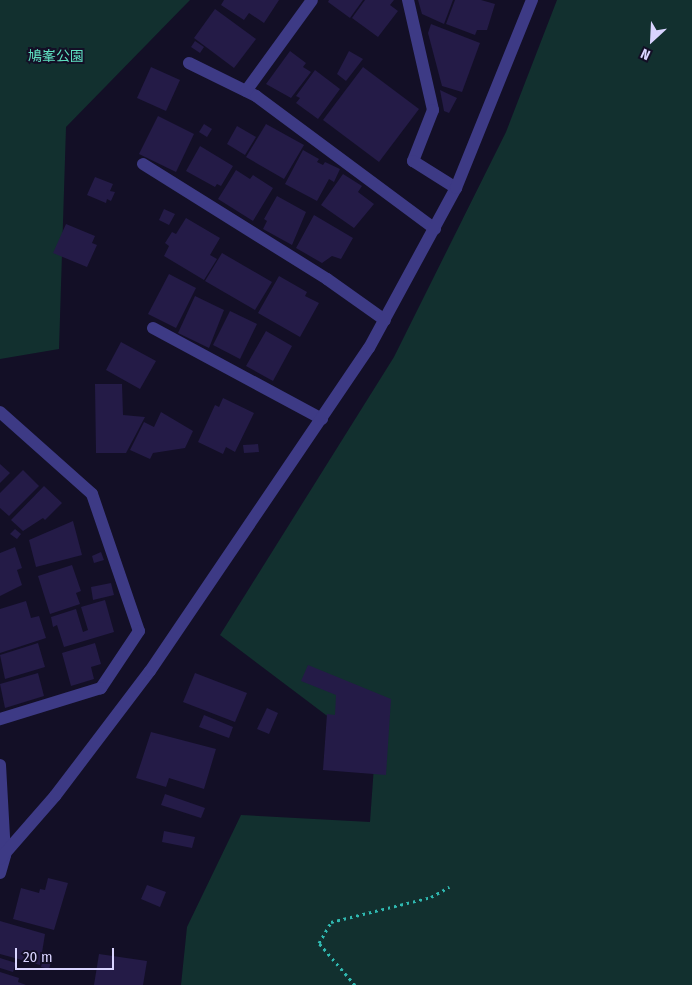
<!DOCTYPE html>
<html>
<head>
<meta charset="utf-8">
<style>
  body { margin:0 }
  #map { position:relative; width:692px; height:985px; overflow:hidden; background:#130f26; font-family:"Fira Sans Condensed","Noto Sans JP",sans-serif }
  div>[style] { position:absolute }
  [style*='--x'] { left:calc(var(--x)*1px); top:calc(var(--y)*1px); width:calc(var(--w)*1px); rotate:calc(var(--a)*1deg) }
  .green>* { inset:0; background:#12302f }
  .building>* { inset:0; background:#241b47 }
  .path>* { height:3px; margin-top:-1.5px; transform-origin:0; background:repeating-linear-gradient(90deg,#2fb8b0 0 2.5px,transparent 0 6.5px) }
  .service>* { height:12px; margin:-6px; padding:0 6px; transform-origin:6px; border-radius:6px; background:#3d3a85 }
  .minor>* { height:12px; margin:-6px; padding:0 6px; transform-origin:6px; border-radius:6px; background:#3d3a85 }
  .tertiary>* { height:12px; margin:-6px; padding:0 6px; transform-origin:6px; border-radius:6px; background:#3d3a85 }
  span { translate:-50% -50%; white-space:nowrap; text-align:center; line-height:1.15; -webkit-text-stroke:4px #130f26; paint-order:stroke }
  .park-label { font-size:14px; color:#5fe0c0 }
  .north { position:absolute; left:627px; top:15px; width:50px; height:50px; -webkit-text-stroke:4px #130f26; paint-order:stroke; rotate:205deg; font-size:14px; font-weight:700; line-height:20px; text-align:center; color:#d9d4ff }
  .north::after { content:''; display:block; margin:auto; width:18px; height:22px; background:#d9d4ff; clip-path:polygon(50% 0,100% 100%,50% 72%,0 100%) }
  .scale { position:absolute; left:15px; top:948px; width:99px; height:22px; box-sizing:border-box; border:2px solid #d9d4ff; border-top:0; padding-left:6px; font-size:15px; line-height:18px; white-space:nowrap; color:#d9d4ff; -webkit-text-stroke:4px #130f26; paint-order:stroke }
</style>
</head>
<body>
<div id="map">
  <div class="green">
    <div style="clip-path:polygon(0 0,190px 0,66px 127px,59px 349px,0 359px)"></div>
    <div style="clip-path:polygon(557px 0,692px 0,692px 985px,181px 985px,187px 927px,241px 815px,370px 822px,375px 752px,220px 635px,394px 357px,506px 132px)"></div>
  </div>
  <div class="building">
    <div style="clip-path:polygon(224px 0,279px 0,264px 23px,249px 13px,244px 20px,221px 5px)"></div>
    <div style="clip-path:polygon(329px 0,363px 0,350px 18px,328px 2px)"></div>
    <div style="clip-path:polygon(365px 0,394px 0,390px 5px,398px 11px,378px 37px,352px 18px)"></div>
    <div style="clip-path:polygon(418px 0,453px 0,444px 24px,422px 14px)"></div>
    <div style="clip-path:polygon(455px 0,481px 0,495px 4px,487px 30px,477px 30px,475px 35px,446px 24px)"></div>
    <div style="clip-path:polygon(215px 9px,256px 39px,234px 68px,194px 38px)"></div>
    <div style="clip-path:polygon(431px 24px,480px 43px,462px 92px,442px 86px,428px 33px)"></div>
    <div style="clip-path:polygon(195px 41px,204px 47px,200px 53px,191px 47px)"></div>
    <div style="clip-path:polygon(290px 51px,306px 63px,303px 67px,311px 72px,291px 98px,266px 84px)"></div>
    <div style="clip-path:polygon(349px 51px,363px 59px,346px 81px,337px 74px)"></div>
    <div style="clip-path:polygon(151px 67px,180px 80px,166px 111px,137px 98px)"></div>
    <div style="clip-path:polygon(363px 67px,419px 109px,379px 162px,323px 120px)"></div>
    <div style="clip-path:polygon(315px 70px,340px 89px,318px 119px,296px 103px,300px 98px,296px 96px)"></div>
    <div style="clip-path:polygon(440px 90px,457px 98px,449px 113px,444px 111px)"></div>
    <div style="clip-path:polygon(158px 116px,194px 134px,176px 172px,139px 154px)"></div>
    <div style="clip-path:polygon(204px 124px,212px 129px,207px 137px,199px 132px)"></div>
    <div style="clip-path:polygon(266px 124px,304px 145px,284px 179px,246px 157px)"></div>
    <div style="clip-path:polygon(237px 126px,256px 137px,245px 155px,227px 144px)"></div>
    <div style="clip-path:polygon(200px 146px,233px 166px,221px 186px,217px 184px,215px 187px,186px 171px)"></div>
    <div style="clip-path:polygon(303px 150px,319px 159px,317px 162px,323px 165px,325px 162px,340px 169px,334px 182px,329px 179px,317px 201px,285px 184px)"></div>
    <div style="clip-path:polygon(236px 170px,250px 179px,253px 175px,273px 188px,253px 221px,218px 199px)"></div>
    <div style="clip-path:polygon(343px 174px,362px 186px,358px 192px,374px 204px,354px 228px,321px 205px)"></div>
    <div style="clip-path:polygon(95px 177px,113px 184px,110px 191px,115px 192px,111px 201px,107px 199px,106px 203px,87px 195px)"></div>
    <div style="clip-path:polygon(277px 196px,306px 212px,292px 245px,263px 229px,267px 221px,264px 219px)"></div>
    <div style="clip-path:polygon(164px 209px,175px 214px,169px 225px,159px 220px)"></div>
    <div style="clip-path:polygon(314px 215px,353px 238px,341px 259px,332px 256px,322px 263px,296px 248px)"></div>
    <div style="clip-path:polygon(186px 218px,220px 238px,210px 255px,217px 259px,204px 280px,164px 256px,169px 246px,165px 243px,172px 232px,176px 234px)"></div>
    <div style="clip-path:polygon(66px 224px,95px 236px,92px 243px,97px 245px,87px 267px,53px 253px)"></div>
    <div style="clip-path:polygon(222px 253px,272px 282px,255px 310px,205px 281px)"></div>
    <div style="clip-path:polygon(169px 274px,196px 288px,176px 328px,148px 314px)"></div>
    <div style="clip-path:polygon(279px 276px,307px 292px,305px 296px,319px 303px,300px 337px,258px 313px)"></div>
    <div style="clip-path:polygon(195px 296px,224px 310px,209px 348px,178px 333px)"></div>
    <div style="clip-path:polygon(230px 311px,257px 324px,240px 359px,213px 345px)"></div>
    <div style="clip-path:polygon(266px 331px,292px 346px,273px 381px,246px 366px)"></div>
    <div style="clip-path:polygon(121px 342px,156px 361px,140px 389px,106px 370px)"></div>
    <div style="clip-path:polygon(95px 384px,122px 384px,123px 415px,145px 417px,126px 453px,96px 453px)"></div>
    <div style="clip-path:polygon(223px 398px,254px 413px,235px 452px,226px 447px,223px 454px,198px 442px,215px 405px,219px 407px)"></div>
    <div style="clip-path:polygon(161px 412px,193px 431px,185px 448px,153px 453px,150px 459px,130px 450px,144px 422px,154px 427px)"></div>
    <div style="clip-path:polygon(258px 444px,259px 452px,244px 453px,243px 445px)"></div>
    <div style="clip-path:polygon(0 464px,10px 473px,0 483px)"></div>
    <div style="clip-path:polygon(23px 470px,39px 486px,9px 516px,0 508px,0 493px)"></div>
    <div style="clip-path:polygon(44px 486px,62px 503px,45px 520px,43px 518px,23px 531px,11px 520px)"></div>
    <div style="clip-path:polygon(73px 521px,82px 555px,36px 567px,29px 540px)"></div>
    <div style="clip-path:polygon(15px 529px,21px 534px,17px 539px,10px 534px)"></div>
    <div style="clip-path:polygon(15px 547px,22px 568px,17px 570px,22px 585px,0 596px,0 553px)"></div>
    <div style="clip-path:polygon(101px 552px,104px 560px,94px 563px,92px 556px)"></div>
    <div style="clip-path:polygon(72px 565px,81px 591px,76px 593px,80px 604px,50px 614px,38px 576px)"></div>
    <div style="clip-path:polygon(111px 583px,114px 595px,93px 600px,91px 587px)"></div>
    <div style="clip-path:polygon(105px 600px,114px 632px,64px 647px,57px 625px,53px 627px,51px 617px,76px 609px,83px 632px,88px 630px,81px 607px)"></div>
    <div style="clip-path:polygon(26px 601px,31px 618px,39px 616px,46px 638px,0 653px,0 609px)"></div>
    <div style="clip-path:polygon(38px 643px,45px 667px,5px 679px,0 655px)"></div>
    <div style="clip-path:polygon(95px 643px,101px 664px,91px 667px,94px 679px,71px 686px,62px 653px)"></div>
    <div style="clip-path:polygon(308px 665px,391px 699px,386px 775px,323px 770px,327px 714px,335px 715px,336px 695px,301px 681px)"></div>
    <div style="clip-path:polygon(38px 673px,44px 696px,5px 708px,0 684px)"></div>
    <div style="clip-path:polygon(195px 673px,247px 693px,235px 722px,183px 702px)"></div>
    <div style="clip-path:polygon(267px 708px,278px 713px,269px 734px,257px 729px)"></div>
    <div style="clip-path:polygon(204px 715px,233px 727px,229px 738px,199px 727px)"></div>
    <div style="clip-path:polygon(151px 732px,216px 749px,204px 789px,169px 778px,166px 787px,136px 778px)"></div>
    <div style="clip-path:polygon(165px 794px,205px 808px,201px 818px,161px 805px)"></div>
    <div style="clip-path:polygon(164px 831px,195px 837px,192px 848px,162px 842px)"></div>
    <div style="clip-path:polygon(48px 878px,68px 883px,54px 930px,13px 919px,21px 888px,39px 893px,40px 889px,45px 890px)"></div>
    <div style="clip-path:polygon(147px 885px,166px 892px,160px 907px,141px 899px)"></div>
    <div style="clip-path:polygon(0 921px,45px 934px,40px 965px,0 954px)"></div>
    <div style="clip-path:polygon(99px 954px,147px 961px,143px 985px,94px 985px)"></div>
    <div style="clip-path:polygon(0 958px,16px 963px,13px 972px,0 968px)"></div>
    <div style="clip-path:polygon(43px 959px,51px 962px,49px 969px,41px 967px)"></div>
    <div style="clip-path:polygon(0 972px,19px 978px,18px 982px,26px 985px,0 985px)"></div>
  </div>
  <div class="path">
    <div style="--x:355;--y:985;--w:55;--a:-130.6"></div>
    <div style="--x:319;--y:943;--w:24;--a:-60"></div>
    <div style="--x:331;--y:922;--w:103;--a:-14"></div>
    <div style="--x:431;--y:897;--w:21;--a:-29"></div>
  </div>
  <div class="service">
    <div style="--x:0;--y:412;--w:123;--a:41.7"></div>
    <div style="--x:92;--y:494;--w:145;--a:71.1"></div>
    <div style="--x:139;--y:631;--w:69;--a:123.7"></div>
    <div style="--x:101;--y:688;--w:106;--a:162.9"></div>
    <div style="--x:0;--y:873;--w:19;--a:-74"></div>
  </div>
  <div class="minor">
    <div style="--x:408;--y:0;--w:113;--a:77.2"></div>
    <div style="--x:433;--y:110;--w:55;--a:111.4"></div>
    <div style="--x:413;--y:161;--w:51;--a:32.1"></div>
    <div style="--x:189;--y:63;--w:75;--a:26.2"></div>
    <div style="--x:256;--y:96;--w:223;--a:36.6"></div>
    <div style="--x:246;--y:91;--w:112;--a:-54"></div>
    <div style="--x:143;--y:164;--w:217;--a:32"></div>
    <div style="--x:327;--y:279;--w:71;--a:35.3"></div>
    <div style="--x:153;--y:328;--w:192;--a:28.3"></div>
    <div style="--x:0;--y:765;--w:90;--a:86.8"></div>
  </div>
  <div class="tertiary">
    <div style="--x:0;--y:859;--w:84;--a:-48.9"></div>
    <div style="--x:55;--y:796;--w:157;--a:-52.8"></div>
    <div style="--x:150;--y:671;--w:390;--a:-55.9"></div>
    <div style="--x:369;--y:348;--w:182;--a:-61.5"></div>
    <div style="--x:456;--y:188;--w:203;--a:-68"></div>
  </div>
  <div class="park-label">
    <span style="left:56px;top:57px">鳩峯公園</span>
  </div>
  <div class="north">N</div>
  <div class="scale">20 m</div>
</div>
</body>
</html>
